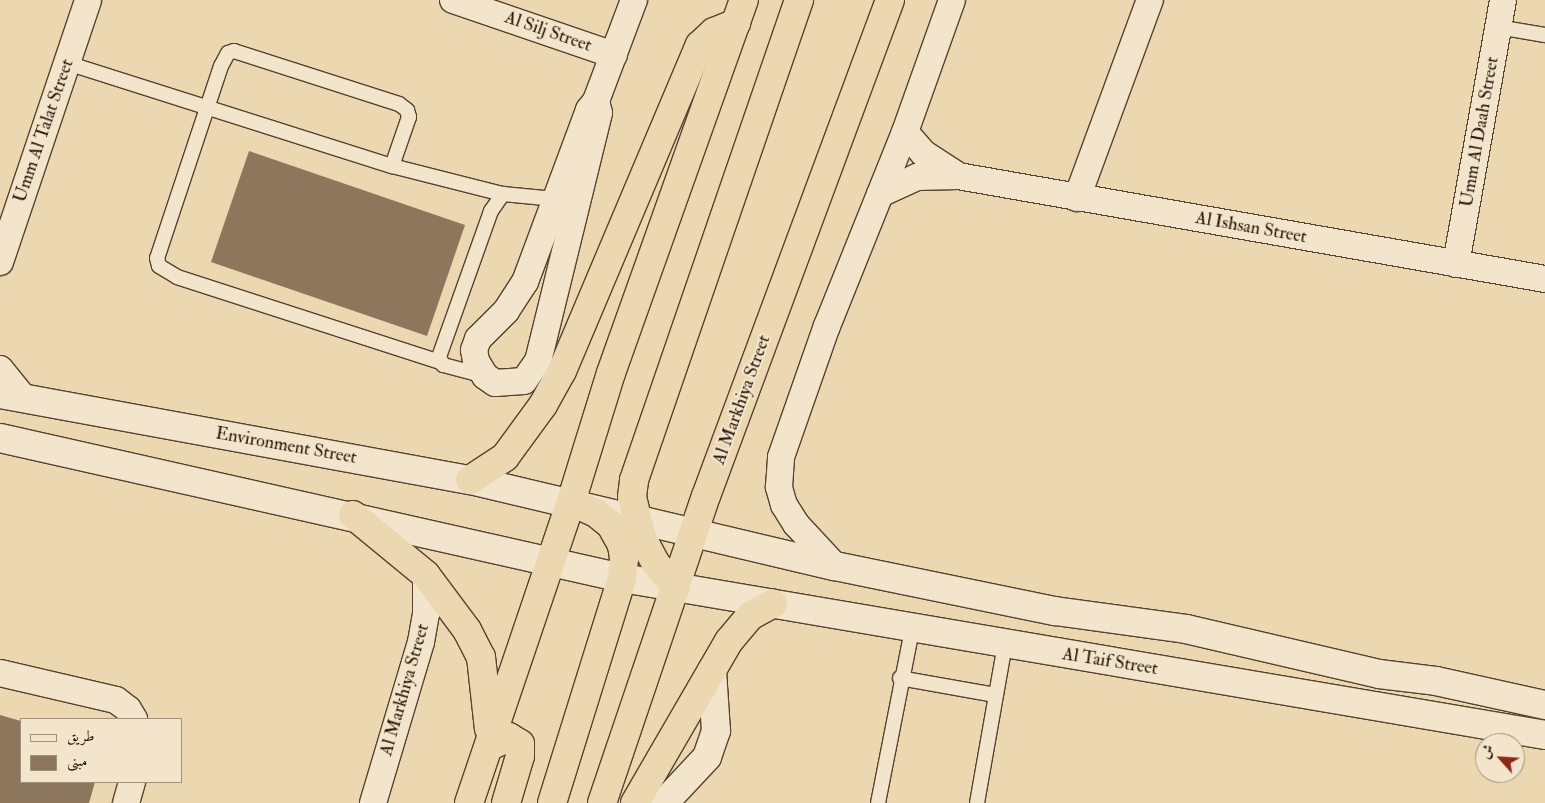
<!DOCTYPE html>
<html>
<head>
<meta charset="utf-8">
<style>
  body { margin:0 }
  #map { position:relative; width:1545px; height:803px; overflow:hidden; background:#ebd7b0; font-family:"IM FELL Double Pica",Amiri,serif }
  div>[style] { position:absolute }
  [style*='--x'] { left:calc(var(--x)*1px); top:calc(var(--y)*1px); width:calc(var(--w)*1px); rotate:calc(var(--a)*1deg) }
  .building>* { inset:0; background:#8c775d }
  .roads { filter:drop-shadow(1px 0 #57422e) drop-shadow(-1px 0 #57422e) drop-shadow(0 1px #57422e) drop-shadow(0 -1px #57422e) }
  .service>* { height:14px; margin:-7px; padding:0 7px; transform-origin:7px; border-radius:7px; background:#f2e5cc }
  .minor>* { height:26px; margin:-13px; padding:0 13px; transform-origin:13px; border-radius:13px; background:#f2e5cc }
  .tertiary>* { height:28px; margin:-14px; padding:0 14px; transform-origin:14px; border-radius:14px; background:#f2e5cc }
  .trunk>* { height:28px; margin:-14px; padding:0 14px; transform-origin:14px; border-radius:14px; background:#ebd7b0 }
  span { translate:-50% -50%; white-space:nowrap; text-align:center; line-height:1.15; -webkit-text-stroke:4.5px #f2e5cc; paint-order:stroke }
  .street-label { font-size:18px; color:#261003 }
  .legend { position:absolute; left:20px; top:718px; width:162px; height:65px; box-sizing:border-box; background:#f2e5cc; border:1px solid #a0907c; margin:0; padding:6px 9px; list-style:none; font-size:15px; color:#261003 }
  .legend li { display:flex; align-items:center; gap:10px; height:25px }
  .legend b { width:25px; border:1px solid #a0907c }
  .north { position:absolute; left:1475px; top:733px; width:50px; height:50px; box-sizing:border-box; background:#f2e5cc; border:1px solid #a0907c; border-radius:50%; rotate:296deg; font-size:14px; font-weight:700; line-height:20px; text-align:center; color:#261003 }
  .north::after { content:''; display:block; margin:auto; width:18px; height:22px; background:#8f2418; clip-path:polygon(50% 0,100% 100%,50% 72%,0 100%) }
</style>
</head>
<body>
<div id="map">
  <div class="building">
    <div style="clip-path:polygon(249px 151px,465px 225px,427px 336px,211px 262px)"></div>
    <div style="clip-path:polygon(0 715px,21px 721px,21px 782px,95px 782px,89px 803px,0 803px)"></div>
  </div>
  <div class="roads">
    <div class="service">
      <div style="--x:1498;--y:27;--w:48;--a:9.7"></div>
      <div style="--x:67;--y:63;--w:341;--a:17.6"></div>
      <div style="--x:392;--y:166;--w:114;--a:14.2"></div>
      <div style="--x:392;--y:166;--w:52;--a:-70.9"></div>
      <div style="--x:409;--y:117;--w:7;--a:-106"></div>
      <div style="--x:407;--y:110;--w:10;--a:-143"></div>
      <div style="--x:399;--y:104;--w:173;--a:-162.2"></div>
      <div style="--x:234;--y:51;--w:6;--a:162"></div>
      <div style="--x:228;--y:53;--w:15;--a:118"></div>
      <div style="--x:221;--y:66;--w:202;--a:108.4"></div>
      <div style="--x:157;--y:258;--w:8;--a:76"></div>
      <div style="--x:159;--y:266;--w:21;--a:31"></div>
      <div style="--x:177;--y:277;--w:276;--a:17.9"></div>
      <div style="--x:485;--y:376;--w:43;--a:-165.3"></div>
      <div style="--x:443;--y:365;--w:9;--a:-117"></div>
      <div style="--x:439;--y:357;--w:155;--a:-70.4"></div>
      <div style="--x:491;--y:211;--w:21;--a:-55"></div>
      <div style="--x:503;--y:194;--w:52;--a:5.5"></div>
      <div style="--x:900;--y:678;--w:97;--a:10.1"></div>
      <div style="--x:878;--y:803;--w:177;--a:-78.9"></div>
      <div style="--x:977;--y:803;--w:160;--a:-80"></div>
    </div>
    <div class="minor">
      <div style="--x:453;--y:0;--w:170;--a:18.9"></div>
      <div style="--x:596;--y:101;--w:12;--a:76"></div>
      <div style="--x:599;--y:113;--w:255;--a:103.8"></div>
      <div style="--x:538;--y:361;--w:24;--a:125"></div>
      <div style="--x:524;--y:381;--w:29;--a:176"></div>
      <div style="--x:495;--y:383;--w:12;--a:-145"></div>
      <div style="--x:485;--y:376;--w:17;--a:-121"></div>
      <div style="--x:476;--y:361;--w:11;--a:-100"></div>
      <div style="--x:474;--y:350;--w:12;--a:-70"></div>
      <div style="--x:478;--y:339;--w:40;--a:-45"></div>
      <div style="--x:506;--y:311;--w:35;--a:-57"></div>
      <div style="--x:525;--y:282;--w:184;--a:-69.6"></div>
      <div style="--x:589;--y:110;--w:11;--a:-52"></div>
      <div style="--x:596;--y:101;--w:108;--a:-69.4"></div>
      <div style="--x:905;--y:132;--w:28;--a:49"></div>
      <div style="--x:923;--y:153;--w:40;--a:32.9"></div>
      <div style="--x:880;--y:194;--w:41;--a:-24.7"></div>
      <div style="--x:917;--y:177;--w:41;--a:-1.4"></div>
      <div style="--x:958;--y:176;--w:596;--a:9.95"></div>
      <div style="--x:1077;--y:198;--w:211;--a:-69.8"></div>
      <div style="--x:0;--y:262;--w:276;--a:-71.4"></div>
      <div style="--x:1456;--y:264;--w:268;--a:-79.9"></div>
      <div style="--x:0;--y:369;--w:38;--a:51"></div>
      <div style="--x:835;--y:566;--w:57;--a:-132.9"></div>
      <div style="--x:796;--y:524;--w:22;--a:-122"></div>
      <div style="--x:784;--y:505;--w:19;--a:-106"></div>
      <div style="--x:779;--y:487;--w:30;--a:-86"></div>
      <div style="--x:781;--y:457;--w:139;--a:-70.7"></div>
      <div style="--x:827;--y:326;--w:209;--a:-68.1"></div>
      <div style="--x:905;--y:132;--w:140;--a:-70.4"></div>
      <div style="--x:0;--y:673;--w:119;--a:13.1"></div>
      <div style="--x:116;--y:700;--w:15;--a:37"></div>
      <div style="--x:128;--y:709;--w:12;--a:59"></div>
      <div style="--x:126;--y:803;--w:22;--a:-74"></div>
      <div style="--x:373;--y:803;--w:168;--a:-73.4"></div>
      <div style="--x:421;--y:642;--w:28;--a:-80"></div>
      <div style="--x:426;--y:614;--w:39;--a:-90"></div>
    </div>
    <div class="tertiary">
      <div style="--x:0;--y:394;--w:478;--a:10.4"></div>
      <div style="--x:470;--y:480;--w:375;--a:13.3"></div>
      <div style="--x:835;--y:566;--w:225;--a:11.6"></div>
      <div style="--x:1055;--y:611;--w:132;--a:7.8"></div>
      <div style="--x:1186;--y:629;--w:198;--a:13.1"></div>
      <div style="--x:1379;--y:674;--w:57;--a:7"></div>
      <div style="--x:1436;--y:681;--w:112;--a:12.4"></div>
      <div style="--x:0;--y:438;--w:638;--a:12.68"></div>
      <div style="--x:622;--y:578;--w:936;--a:9.65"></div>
      <div style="--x:664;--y:803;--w:63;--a:-46.9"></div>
      <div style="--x:707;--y:757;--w:28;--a:-71"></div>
      <div style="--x:716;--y:731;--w:61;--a:-93.8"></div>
    </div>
    <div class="trunk">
      <div style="--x:470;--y:480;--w:42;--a:-33.3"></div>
      <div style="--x:505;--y:457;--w:64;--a:-53.8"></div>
      <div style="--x:543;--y:405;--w:39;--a:-61"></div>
      <div style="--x:562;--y:371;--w:354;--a:-67.1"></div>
      <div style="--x:700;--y:45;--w:19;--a:-43"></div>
      <div style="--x:714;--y:32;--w:24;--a:-22"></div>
      <div style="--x:353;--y:515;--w:94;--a:39.4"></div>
      <div style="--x:426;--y:575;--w:69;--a:53.3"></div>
      <div style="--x:467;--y:630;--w:30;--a:63"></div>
      <div style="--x:481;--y:657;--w:72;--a:83.7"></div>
      <div style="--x:676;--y:587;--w:30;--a:-131"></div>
      <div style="--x:656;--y:564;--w:30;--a:-118"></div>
      <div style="--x:642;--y:538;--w:42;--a:-103.7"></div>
      <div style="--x:632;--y:497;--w:17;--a:-83"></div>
      <div style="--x:634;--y:480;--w:508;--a:-71.03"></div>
      <div style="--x:490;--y:746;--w:21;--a:-25"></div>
      <div style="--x:509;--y:737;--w:13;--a:32"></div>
      <div style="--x:520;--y:744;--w:12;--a:90"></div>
      <div style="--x:520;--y:756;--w:49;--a:106.6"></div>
      <div style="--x:469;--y:803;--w:318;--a:-71.3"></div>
      <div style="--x:571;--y:502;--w:135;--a:-72.8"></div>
      <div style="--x:611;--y:373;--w:396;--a:-70.4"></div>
      <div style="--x:552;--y:803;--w:236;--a:-72.7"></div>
      <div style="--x:622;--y:578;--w:20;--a:-84"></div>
      <div style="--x:624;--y:558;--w:13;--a:-99"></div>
      <div style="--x:622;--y:545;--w:23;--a:-119"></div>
      <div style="--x:611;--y:525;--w:19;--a:-141"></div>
      <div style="--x:596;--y:513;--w:27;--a:-156"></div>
      <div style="--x:602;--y:803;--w:324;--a:-71.3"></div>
      <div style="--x:706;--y:496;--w:529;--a:-69.65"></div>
      <div style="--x:635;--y:803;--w:187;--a:-59.9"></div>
      <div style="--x:729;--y:641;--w:33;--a:-50"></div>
      <div style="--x:750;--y:616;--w:26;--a:-29"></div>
    </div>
  </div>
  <div class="street-label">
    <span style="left:548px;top:32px;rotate:19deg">Al Silj Street</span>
    <span style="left:44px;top:131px;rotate:-71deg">Umm Al Talat Street</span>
    <span style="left:1480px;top:132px;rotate:-80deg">Umm Al Daah Street</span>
    <span style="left:1251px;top:228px;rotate:10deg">Al Ishsan Street</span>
    <span style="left:742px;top:400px;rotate:-70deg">Al Markhiya Street</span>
    <span style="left:286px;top:446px;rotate:10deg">Environment Street</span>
    <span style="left:1110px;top:662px;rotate:9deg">Al Taif Street</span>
    <span style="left:405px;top:690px;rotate:-74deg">Al Markhiya Street</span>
  </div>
  <ul class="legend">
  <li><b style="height:6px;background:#f2e5cc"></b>طريق</li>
  <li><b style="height:14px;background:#8c775d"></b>مبنى</li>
  </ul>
  <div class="north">ش</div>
</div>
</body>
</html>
